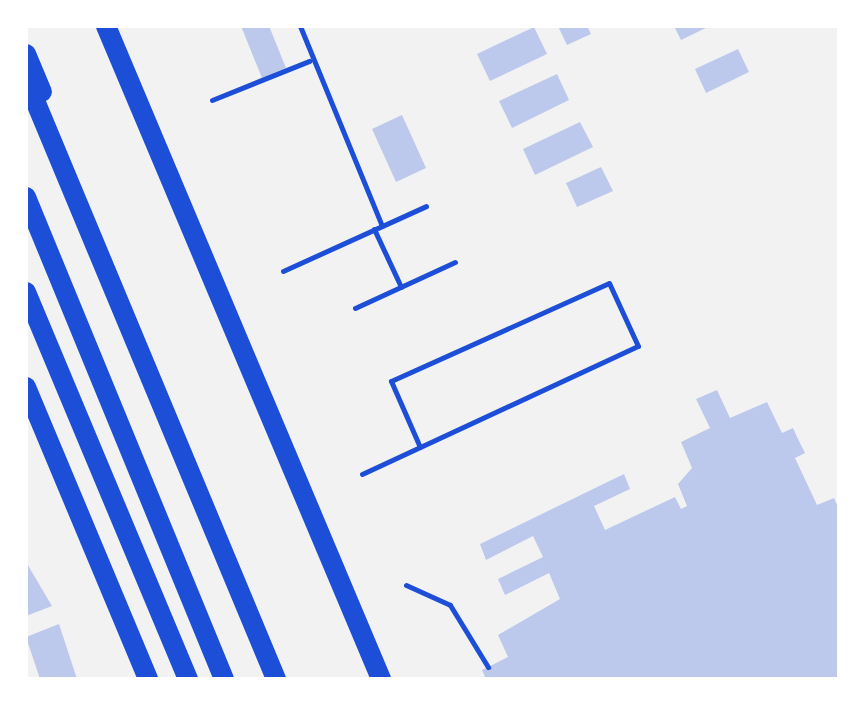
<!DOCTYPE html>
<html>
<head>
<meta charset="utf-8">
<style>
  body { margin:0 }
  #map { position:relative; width:865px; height:705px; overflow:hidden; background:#f2f2f2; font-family:Figtree,sans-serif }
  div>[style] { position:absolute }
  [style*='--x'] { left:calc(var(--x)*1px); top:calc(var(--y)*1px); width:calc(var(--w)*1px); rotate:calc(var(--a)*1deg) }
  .building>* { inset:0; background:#bdc9ec }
  .service>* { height:5px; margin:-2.5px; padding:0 2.5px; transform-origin:2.5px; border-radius:2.5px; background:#1d4ed8 }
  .motorway>* { height:20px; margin:-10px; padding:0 10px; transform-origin:10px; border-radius:10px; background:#1d4ed8 }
  span { translate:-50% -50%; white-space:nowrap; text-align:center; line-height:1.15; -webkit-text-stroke:7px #fff; paint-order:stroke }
  .frame { position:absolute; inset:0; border:28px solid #fff; pointer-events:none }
</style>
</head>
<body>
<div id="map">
  <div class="building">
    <div style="clip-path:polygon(241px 26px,269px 26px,286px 68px,262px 78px)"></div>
    <div style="clip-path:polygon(558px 26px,587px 26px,591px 34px,567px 45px)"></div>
    <div style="clip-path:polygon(674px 26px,710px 26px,681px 40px)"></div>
    <div style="clip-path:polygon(534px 27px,547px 54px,490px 81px,477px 54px)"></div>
    <div style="clip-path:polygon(738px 49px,749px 72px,706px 93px,695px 69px)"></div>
    <div style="clip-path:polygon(557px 74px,569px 100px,512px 128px,499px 101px)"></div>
    <div style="clip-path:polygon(402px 115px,426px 168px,396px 182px,372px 129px)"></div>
    <div style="clip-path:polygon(580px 122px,593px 147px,535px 175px,523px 149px)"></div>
    <div style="clip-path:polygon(601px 167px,613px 191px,577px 207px,566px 183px)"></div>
    <div style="clip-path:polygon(717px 390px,730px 418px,767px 402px,782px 433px,793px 428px,797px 437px,805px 453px,795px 458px,817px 505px,834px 498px,839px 509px,839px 679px,486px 679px,482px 670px,508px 657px,498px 635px,560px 599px,549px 573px,505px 595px,498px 579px,543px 557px,533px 536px,486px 560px,480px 544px,624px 474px,630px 489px,594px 506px,605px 530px,675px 497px,681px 509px,687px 506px,678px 484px,692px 468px,681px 442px,710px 428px,696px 399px)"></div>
    <div style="clip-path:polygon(26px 562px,52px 606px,26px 616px)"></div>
    <div style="clip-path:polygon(59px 624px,77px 679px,40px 679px,26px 637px)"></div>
  </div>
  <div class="service">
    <div style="--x:300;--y:26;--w:216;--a:67.7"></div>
    <div style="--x:212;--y:100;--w:105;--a:-21.9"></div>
    <div style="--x:374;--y:229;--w:64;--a:65"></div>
    <div style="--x:283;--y:271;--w:157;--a:-24.4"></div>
    <div style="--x:355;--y:308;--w:110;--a:-24.7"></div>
    <div style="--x:362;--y:474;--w:304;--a:-24.9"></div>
    <div style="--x:638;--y:346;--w:69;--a:-114.7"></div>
    <div style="--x:609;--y:283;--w:239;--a:155.8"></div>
    <div style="--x:391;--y:381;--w:72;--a:66.3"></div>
    <div style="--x:406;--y:585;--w:48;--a:24.4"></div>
    <div style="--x:450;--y:605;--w:73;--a:58.5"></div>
  </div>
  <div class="motorway">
    <div style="--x:106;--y:26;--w:709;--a:67.16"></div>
    <div style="--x:26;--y:54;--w:41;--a:67.2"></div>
    <div style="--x:26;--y:79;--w:650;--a:67.38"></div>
    <div style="--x:26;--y:197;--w:521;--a:67.67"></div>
    <div style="--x:26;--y:292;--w:420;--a:67.3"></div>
    <div style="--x:26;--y:387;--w:316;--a:67.3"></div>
  </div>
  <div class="frame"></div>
</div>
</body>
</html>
